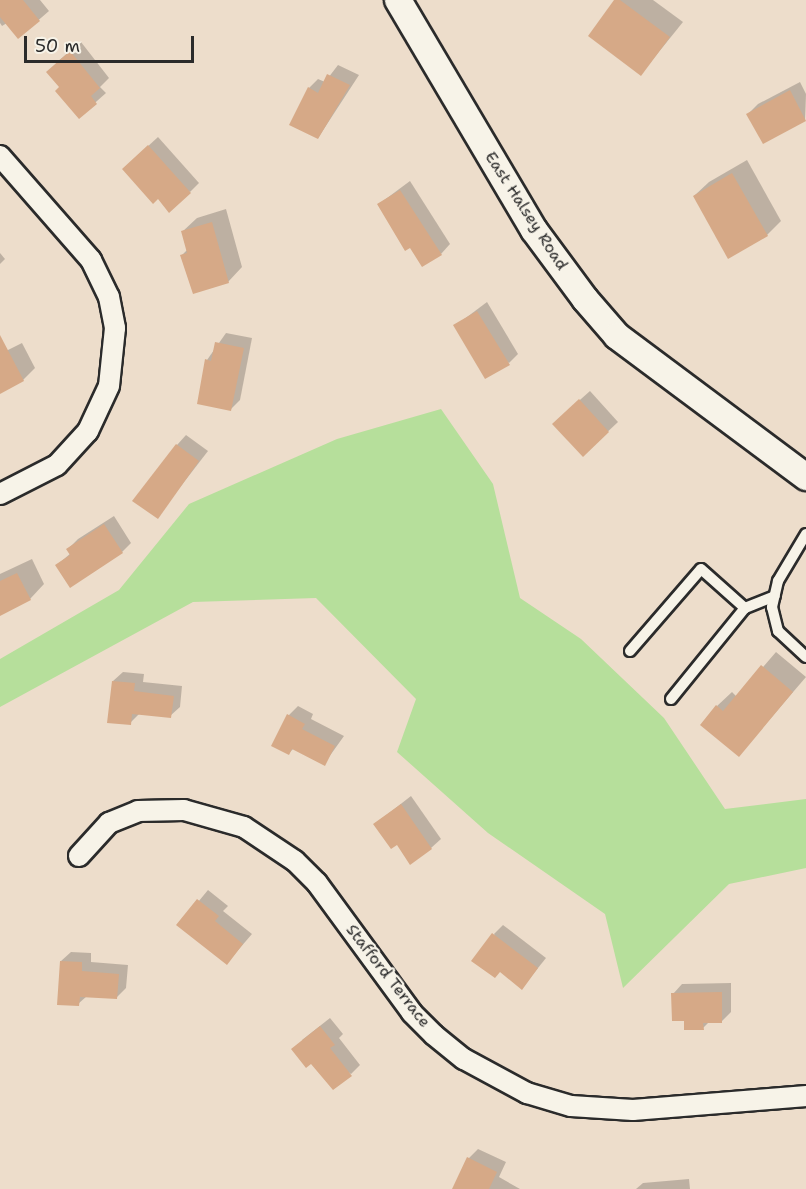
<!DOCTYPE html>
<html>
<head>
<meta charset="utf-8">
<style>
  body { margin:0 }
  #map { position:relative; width:806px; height:1189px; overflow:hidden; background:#edddcb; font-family:"Shantell Sans",sans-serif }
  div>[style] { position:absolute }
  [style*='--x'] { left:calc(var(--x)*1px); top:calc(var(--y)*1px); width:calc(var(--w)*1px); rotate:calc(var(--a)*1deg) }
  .green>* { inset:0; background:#b6df9b }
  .shadow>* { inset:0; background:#0003 }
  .building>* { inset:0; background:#d6a987 }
  .roads { filter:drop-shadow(2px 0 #2b2b2b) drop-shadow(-2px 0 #2b2b2b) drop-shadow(0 2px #2b2b2b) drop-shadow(0 -2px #2b2b2b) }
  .service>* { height:10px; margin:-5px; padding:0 5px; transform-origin:5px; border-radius:5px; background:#f7f3e8 }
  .minor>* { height:20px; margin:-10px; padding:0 10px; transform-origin:10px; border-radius:10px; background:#f7f3e8 }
  .tertiary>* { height:26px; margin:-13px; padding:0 13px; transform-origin:13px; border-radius:13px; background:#f7f3e8 }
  span { translate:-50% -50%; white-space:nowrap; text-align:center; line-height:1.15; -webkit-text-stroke:4.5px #f7f3e8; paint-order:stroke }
  .street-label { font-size:16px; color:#2b2b2b }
  .scale { position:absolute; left:24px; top:36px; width:170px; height:27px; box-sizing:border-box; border:3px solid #2b2b2b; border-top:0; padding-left:8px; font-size:18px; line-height:21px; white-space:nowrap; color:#2b2b2b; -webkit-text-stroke:4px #f7f3e8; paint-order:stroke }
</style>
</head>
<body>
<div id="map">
  <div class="green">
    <div style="clip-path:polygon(441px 409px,493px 484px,520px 598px,581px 639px,664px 718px,725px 809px,806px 799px,806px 868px,729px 884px,623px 988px,605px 914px,488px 833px,397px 752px,416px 699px,316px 598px,193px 602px,0 707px,0 659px,119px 590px,189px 504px,337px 439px)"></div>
  </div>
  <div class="shadow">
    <div style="clip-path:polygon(0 0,40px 0,49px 11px,19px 37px,7px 23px,2px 26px,0 23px)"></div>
    <div style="clip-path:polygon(616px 0,653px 0,683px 22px,641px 74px)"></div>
    <div style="clip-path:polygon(81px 42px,109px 78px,100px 87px,106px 93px,79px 117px,61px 87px,57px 62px)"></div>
    <div style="clip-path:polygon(338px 65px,359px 75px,318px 138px,309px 88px,318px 79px,325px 82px)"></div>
    <div style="clip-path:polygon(800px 82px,806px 94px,805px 120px,748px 114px,758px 104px)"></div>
    <div style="clip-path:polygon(158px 137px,199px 183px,190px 192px,133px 160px)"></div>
    <div style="clip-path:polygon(747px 160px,781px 221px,767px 235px,694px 196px,709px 182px)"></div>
    <div style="clip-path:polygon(410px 181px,450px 244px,441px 254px,379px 204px)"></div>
    <div style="clip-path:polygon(226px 209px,242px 267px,228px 282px,182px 255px,188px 249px,182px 232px,197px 218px)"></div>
    <div style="clip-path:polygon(0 253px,5px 259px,0 264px)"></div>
    <div style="clip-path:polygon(487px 302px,518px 354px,509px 363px,455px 326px)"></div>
    <div style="clip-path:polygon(226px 333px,252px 338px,240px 400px,231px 409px,207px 360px)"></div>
    <div style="clip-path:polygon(22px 343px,35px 368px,23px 380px,0 392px,0 354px)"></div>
    <div style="clip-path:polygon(590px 391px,618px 422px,583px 455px,563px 415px)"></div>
    <div style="clip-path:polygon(186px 435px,208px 451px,157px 517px,177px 445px)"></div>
    <div style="clip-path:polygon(114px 516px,131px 543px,122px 552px,57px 565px,71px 553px,68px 549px,78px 539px)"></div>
    <div style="clip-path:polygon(32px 559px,44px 584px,30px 599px,0 614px,0 574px)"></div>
    <div style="clip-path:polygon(776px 652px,806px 677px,739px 755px,717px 706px,732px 692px,737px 697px)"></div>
    <div style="clip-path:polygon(123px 672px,144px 674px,143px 682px,182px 686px,180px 707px,170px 716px,140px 713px,130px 723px,113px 681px)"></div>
    <div style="clip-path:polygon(298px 706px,313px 714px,311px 719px,344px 736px,324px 764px,294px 748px,289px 753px,289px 715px)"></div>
    <div style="clip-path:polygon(411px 796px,441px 839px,431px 848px,397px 843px,375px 824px)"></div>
    <div style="clip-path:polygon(208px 890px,228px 906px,223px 911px,252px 934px,227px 963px,179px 925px)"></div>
    <div style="clip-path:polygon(503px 925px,546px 958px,522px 988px,494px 934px)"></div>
    <div style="clip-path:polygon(71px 952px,91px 953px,91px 962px,128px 965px,126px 988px,117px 997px,87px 996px,78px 1004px,61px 961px)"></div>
    <div style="clip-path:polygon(731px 983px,731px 1012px,722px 1021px,710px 1021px,703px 1028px,686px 1019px,673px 994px,682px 984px)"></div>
    <div style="clip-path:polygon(330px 1018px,343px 1034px,339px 1038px,360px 1065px,351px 1074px,302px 1040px)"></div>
    <div style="clip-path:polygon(478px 1149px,506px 1162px,499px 1177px,520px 1189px,454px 1189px,469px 1158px)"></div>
    <div style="clip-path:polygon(689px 1179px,690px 1189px,636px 1189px,643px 1183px)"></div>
  </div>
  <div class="building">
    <div style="clip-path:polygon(0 0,23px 0,40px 21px,18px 39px,0 17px)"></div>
    <div style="clip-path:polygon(614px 0,620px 0,670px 37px,641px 76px,588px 36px)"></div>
    <div style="clip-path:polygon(70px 51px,100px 88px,91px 96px,97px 104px,79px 119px,55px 91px,59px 87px,46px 72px)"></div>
    <div style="clip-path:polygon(327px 74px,350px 85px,318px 139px,289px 125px,308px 87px,318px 93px)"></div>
    <div style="clip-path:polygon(790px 90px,806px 121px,763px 144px,746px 114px)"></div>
    <div style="clip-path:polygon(148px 145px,191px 193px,169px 213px,158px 199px,153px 204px,122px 169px)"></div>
    <div style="clip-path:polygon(732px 173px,768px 236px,728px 259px,693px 196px)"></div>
    <div style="clip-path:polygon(400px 190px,442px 255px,422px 267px,410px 248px,405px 251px,377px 204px)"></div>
    <div style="clip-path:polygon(212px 222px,229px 283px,193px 294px,180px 255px,187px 253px,181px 231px)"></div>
    <div style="clip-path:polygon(477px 311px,510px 365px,485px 379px,453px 325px)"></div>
    <div style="clip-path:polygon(0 335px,24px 381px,0 394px)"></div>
    <div style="clip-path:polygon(215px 342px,244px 348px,231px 411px,197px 404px,205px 359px,211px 361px)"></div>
    <div style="clip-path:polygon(579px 399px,609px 432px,583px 457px,552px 424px)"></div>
    <div style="clip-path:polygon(176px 444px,199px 461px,158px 519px,132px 501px)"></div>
    <div style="clip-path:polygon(104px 524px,123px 553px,70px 588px,55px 565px,70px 555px,66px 549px)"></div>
    <div style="clip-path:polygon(17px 573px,31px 600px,0 616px,0 581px)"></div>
    <div style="clip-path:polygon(761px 665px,793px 692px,739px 757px,700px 725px,716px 705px,723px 711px)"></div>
    <div style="clip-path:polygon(112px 681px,135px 683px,134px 691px,174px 696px,171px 718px,132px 714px,131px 725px,107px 723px)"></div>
    <div style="clip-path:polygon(287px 714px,305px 724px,302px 729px,335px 746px,325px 766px,292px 749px,289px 755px,271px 746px)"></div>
    <div style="clip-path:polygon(401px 804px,432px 849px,410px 865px,397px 845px,391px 849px,373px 824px)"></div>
    <div style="clip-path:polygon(197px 899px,219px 916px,215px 921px,243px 944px,227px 965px,176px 925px)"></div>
    <div style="clip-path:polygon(492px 933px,538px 968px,522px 990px,500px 972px,495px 978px,471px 961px)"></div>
    <div style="clip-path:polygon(60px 961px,82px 962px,82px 971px,119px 974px,117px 999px,80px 997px,79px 1006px,57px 1005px)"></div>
    <div style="clip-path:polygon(722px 992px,722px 1023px,703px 1023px,704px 1030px,684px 1030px,684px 1021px,672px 1021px,671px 993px)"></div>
    <div style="clip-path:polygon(320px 1026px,335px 1045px,330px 1048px,352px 1076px,333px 1090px,311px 1064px,306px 1068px,291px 1049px)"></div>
    <div style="clip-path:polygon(467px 1157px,497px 1172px,489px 1189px,452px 1189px)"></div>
  </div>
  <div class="roads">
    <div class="service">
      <div style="--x:806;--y:534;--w:55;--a:120.8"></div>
      <div style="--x:778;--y:581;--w:27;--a:103"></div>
      <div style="--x:772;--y:607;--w:25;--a:76"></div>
      <div style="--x:778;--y:631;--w:38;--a:43"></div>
      <div style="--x:630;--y:651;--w:108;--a:-49.1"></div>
      <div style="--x:701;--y:569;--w:59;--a:41.6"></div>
      <div style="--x:745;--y:608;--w:32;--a:-22"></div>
      <div style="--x:671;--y:699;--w:117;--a:-50.9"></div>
    </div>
    <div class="minor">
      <div style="--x:0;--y:156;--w:138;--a:48.8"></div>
      <div style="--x:91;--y:260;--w:41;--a:64.1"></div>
      <div style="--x:109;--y:297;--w:32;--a:79"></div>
      <div style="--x:115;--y:328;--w:58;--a:95.9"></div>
      <div style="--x:109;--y:386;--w:50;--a:115"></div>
      <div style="--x:88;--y:431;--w:46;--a:132.4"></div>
      <div style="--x:57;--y:465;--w:64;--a:153"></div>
      <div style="--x:79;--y:856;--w:45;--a:-47.7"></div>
      <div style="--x:109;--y:823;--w:31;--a:-22"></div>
      <div style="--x:138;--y:811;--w:46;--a:-1.2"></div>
      <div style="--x:184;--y:810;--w:62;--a:15.8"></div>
      <div style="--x:244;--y:827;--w:61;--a:33.7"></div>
      <div style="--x:295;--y:861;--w:31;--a:45"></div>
      <div style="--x:317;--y:883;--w:161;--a:53.8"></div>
      <div style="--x:412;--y:1013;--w:31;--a:45"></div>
      <div style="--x:434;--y:1035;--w:38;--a:39"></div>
      <div style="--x:464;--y:1059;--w:72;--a:28.4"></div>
      <div style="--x:527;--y:1093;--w:46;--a:16.5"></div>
      <div style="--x:571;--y:1106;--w:62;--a:3.7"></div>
      <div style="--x:633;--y:1110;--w:174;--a:-4.6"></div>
    </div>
    <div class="tertiary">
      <div style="--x:398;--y:0;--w:267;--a:59.4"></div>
      <div style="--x:534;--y:230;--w:86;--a:53.5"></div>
      <div style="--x:585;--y:299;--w:49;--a:49.1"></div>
      <div style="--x:617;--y:336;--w:236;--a:36.7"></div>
    </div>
  </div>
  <div class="street-label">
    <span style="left:526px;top:211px;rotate:57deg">East Halsey Road</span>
    <span style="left:388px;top:976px;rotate:52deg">Stafford Terrace</span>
  </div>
  <div class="scale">50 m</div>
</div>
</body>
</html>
